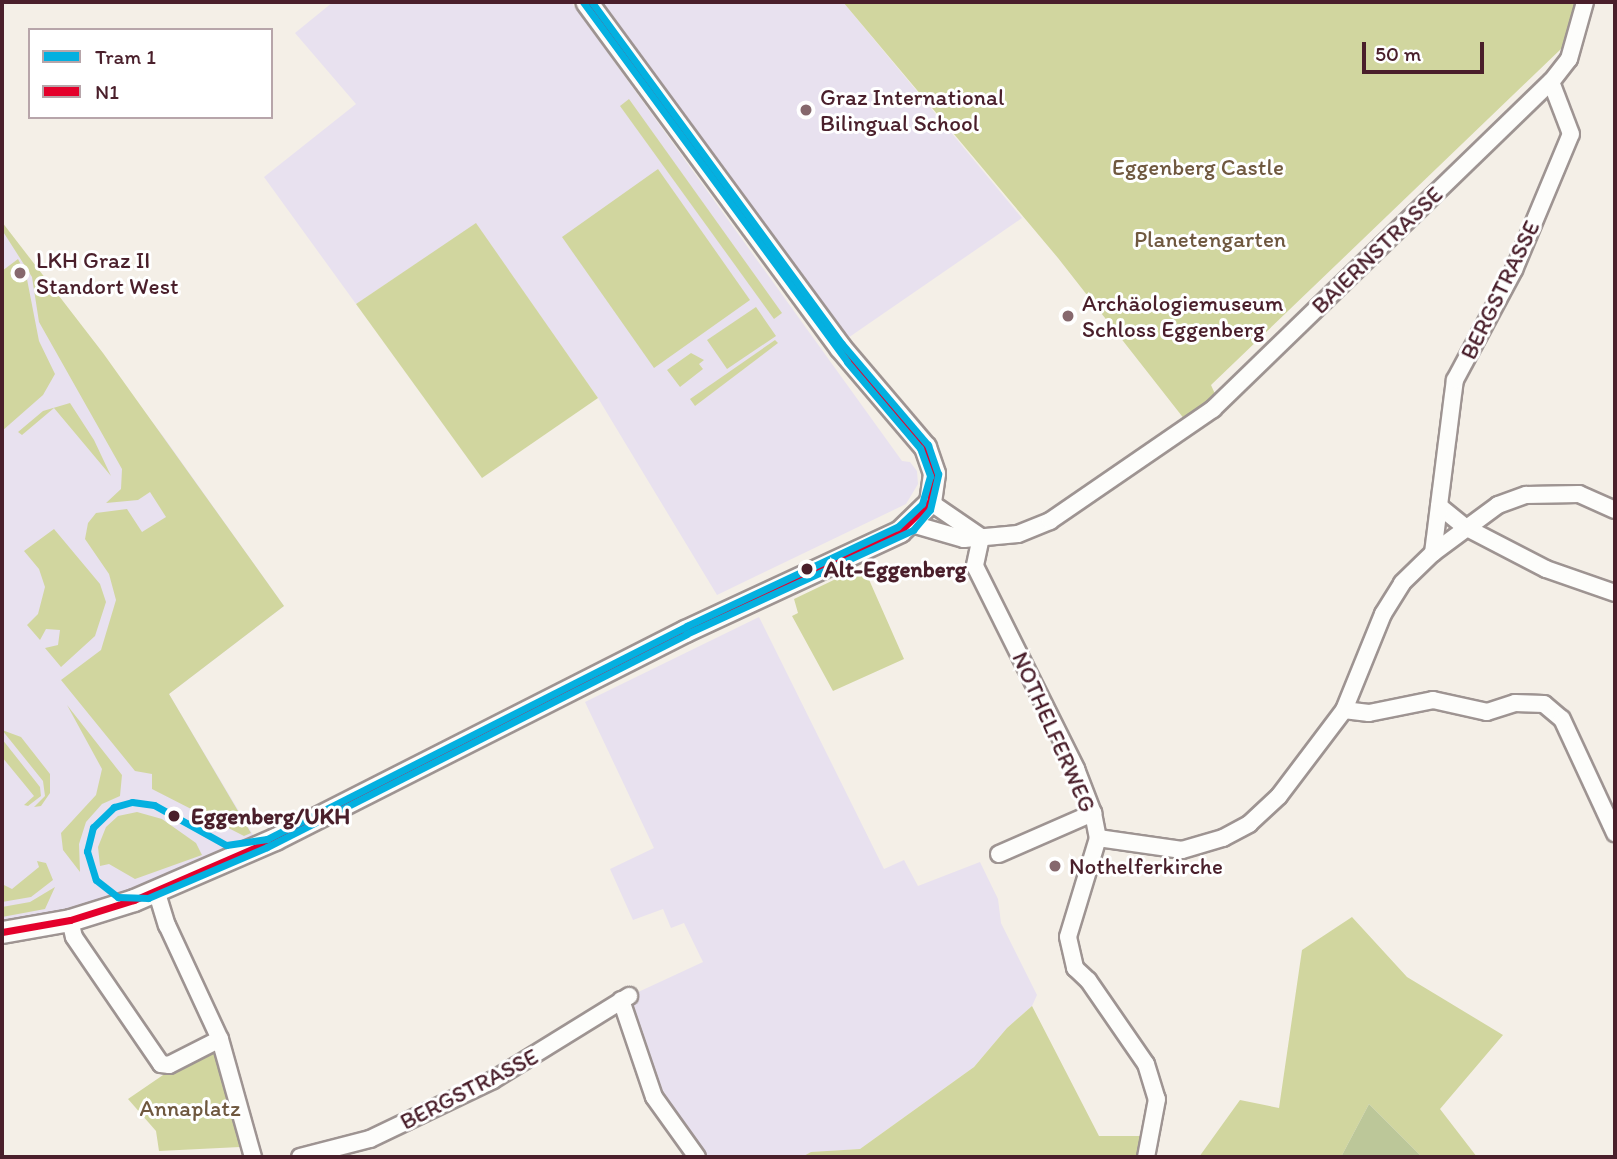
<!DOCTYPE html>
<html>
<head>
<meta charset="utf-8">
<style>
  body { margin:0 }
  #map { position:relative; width:1617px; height:1159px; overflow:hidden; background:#f4efe7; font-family:Itim,sans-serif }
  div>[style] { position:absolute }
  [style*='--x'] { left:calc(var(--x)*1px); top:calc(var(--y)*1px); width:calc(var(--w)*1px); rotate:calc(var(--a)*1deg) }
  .built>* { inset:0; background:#e8e1ef }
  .green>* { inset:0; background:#d1d69f }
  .forest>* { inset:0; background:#bcc799 }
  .roads { filter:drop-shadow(2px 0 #9e9492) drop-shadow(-2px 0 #9e9492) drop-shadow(0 2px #9e9492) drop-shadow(0 -2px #9e9492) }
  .minor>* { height:16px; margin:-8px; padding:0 8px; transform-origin:8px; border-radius:8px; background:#fdfdfb }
  .secondary>* { height:21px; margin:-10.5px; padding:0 10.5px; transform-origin:10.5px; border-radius:10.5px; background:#fdfdfb }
  .bus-1>* { height:7px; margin:-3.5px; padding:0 3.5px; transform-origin:3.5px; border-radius:3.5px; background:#e4002b }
  .tram-1>* { height:7px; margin:-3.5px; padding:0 3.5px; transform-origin:3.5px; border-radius:3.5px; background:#04b0e0 }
  .dots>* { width:19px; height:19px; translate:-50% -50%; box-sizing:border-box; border:4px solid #fff; border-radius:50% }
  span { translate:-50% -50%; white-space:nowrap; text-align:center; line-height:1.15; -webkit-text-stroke:6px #fff; paint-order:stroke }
  .poi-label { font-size:23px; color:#4a1f2b }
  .left { translate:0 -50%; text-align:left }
  .park-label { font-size:23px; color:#6f583f }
  .street-label { font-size:23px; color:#4a1f2b }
  .stop-label { font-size:23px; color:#4a1f2b; font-weight:700 }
  .frame { position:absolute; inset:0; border:4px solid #4a1f2b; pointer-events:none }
  .legend { position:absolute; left:28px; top:28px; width:245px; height:91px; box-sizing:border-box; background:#fff; border:2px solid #b7a5aa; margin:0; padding:9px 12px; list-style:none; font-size:21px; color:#4a1f2b }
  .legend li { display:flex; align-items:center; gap:14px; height:35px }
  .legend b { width:35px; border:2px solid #b7a5aa }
  .scale { position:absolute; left:1362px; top:42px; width:122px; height:32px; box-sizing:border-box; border:4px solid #4a1f2b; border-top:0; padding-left:9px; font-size:21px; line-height:24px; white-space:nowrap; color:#4a1f2b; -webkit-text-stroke:5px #fff; paint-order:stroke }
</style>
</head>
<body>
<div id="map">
  <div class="built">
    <div style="clip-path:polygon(333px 2px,571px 2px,902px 461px,910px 462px,917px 471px,918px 484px,906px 504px,717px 595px,598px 398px,476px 224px,356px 304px,264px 177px,356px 104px,295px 33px)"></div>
    <div style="clip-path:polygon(602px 2px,843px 2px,1022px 218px,845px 340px)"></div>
    <div style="clip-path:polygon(2px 227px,163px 436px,284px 606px,169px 694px,255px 838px,100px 902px,2px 926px)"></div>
    <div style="clip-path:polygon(759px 617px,884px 869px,904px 860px,918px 886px,980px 862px,998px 899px,1001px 923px,1037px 995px,1032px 1006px,1007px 1028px,974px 1067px,860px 1149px,812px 1152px,802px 1157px,697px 1157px,669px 1120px,621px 1000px,703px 962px,684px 923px,671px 928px,663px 909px,633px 920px,610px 869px,654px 848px,585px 702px)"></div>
  </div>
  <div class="green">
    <div style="clip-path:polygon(843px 2px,1575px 2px,1562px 48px,1211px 385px,1215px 394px,1185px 420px,1058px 258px)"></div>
    <div style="clip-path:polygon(629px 99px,782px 313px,774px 319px,620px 106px)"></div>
    <div style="clip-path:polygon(658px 169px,750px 300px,654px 368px,562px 237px)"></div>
    <div style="clip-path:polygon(2px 222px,103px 353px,284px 606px,169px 694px,251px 833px,244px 836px,152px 789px,152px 774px,135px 771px,61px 680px,101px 650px,116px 600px,109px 574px,85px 539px,88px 523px,96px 513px,127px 509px,142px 532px,166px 517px,150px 492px,138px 500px,106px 503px,121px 489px,122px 469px,39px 322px,32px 277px,2px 230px)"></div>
    <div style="clip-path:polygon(476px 223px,598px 398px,482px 478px,356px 304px)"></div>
    <div style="clip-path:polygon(18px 259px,26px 274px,39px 341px,55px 374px,43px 395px,2px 431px,2px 271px)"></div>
    <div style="clip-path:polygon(756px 307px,776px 336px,727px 369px,707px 340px)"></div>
    <div style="clip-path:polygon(775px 340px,778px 343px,695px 406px,690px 399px)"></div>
    <div style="clip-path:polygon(691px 353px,704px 360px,699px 364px,703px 369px,680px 387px,667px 370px)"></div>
    <div style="clip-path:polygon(70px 403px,94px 440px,111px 476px,54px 408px,22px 435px,18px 432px,43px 411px)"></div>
    <div style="clip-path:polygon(54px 529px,100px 584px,106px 602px,95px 636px,61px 667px,45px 648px,58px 645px,60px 630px,46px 629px,40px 640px,27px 625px,38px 614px,45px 587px,39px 569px,24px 551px)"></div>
    <div style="clip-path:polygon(863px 566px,904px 659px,833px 691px,792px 616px,798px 613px,794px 599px)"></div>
    <div style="clip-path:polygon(67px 705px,122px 775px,120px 796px,102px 804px,86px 822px,79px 844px,80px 872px,63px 850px,61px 833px,96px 795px,102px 769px)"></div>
    <div style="clip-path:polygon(2px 730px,21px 737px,50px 774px,50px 793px,41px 806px,34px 807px,45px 796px,43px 781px)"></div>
    <div style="clip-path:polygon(2px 739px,40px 787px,41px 796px,28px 806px,24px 805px,34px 796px,2px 757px)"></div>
    <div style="clip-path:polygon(137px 812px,162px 819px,196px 843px,202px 855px,135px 879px,109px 864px,100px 866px,98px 847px,106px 827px,118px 816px)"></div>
    <div style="clip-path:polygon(37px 861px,46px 863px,53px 880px,31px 897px,2px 902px,2px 884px,12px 889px,39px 867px)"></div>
    <div style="clip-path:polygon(55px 887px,45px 909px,2px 917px,2px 907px,30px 902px)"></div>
    <div style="clip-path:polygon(1352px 917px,1407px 977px,1503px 1035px,1440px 1109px,1477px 1157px,1422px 1157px,1369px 1104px,1341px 1157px,1199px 1157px,1240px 1100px,1279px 1108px,1302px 950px)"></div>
    <div style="clip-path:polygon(1032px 1006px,1099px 1136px,1145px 1136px,1139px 1157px,802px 1157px,811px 1152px,860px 1149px,974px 1067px,1007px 1028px)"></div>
    <div style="clip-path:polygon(218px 1049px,240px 1147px,159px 1151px,156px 1131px,128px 1099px,166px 1073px)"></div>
  </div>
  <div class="forest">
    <div style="clip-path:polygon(1369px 1104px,1422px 1157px,1341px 1157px)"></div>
  </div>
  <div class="roads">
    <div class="minor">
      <div style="--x:930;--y:502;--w:62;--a:34.5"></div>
      <div style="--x:1439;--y:506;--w:33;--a:39"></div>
      <div style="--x:1465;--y:527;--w:91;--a:27.4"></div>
      <div style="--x:1546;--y:569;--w:73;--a:19.2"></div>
      <div style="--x:912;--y:524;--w:54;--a:16.1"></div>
      <div style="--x:964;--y:539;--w:54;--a:-5.3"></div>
      <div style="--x:1018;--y:534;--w:35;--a:-22"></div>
      <div style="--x:1050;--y:521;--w:198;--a:-34.5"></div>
      <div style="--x:1213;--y:409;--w:470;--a:-44.1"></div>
      <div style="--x:1551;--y:82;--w:29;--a:-52"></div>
      <div style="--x:1569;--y:59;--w:59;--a:-74.3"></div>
      <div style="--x:981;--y:537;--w:30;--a:102"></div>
      <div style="--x:975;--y:566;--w:227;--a:63.5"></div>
      <div style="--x:1076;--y:769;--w:47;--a:68.9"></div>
      <div style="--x:1093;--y:813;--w:25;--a:79"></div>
      <div style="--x:1098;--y:838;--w:103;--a:106.9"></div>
      <div style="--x:1068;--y:937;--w:32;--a:77"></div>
      <div style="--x:1075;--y:968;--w:18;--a:43"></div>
      <div style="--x:1088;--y:980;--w:102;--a:55.4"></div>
      <div style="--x:1146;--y:1064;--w:37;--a:73"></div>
      <div style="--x:1157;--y:1099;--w:59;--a:100.7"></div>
      <div style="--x:1433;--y:553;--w:174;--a:-82.8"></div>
      <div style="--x:1455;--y:380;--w:125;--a:-61.8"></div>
      <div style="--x:1514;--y:270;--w:147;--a:-67.3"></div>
      <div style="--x:1571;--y:134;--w:56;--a:-111"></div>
      <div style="--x:1344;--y:710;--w:25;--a:7"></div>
      <div style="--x:1369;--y:713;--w:65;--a:-11.5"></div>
      <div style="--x:1433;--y:700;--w:55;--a:12.5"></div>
      <div style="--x:1487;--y:712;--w:29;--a:-18"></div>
      <div style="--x:1515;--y:703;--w:29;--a:2"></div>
      <div style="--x:1544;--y:704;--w:23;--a:40"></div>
      <div style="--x:1562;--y:719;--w:126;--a:65.1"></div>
      <div style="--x:1098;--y:838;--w:85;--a:8.1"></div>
      <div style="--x:1182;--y:850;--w:43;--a:-16.3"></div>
      <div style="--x:1223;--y:838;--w:30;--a:-28"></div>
      <div style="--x:1249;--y:824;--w:41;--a:-43"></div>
      <div style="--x:1279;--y:796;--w:108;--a:-52.9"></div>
      <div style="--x:1344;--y:710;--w:104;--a:-67.9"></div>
      <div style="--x:1383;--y:614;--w:36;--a:-58"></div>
      <div style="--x:1402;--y:583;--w:43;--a:-44.1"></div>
      <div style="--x:1433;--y:553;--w:81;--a:-36.4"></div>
      <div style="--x:1498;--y:505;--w:30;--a:-20"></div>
      <div style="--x:1526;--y:495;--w:53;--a:-1.1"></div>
      <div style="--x:1579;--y:494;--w:39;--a:24"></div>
      <div style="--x:999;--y:854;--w:103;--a:-23.6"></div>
      <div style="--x:156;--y:890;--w:37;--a:73"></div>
      <div style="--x:167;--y:925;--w:126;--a:65.1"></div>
      <div style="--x:220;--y:1039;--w:123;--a:74.4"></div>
      <div style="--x:70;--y:920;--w:17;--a:77"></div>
      <div style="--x:74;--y:937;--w:154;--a:55.6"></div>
      <div style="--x:161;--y:1064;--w:8;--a:7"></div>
      <div style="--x:169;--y:1065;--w:57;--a:-27"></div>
      <div style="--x:621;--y:1000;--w:102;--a:71.2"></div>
      <div style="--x:654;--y:1097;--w:74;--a:54.4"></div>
      <div style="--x:300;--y:1157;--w:72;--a:-14.4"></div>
      <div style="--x:370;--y:1139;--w:136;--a:-25.6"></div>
      <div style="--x:493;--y:1080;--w:160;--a:-31.7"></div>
    </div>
    <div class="secondary">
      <div style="--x:2;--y:932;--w:69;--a:-10"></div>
      <div style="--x:70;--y:920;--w:67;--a:-17.4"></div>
      <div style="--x:134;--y:900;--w:154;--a:-23.4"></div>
      <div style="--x:275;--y:839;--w:460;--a:-26.9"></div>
      <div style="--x:685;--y:631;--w:237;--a:-24.9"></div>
      <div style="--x:900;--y:531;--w:42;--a:-44"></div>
      <div style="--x:930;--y:502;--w:29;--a:-82"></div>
      <div style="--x:934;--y:473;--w:28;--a:-109"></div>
      <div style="--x:925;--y:447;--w:131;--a:-130.4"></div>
      <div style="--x:840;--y:347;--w:428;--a:-126.3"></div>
    </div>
  </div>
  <div class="bus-1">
    <div style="--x:2;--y:932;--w:69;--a:-10"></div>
    <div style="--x:70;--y:920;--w:67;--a:-17.4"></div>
    <div style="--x:134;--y:900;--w:154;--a:-23.4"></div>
    <div style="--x:275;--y:839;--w:460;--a:-26.9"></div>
    <div style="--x:685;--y:631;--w:237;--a:-24.9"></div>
    <div style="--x:900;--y:531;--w:42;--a:-44"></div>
    <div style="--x:930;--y:502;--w:29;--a:-82"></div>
    <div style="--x:934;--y:473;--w:28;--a:-109"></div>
    <div style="--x:925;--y:447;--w:131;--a:-130.4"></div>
    <div style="--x:840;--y:347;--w:428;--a:-126.3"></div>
  </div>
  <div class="tram-1">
    <div style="--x:583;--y:2;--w:446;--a:53.7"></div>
    <div style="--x:847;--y:362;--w:113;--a:49.7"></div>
    <div style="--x:920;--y:448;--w:30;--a:70"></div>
    <div style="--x:930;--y:476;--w:29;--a:106"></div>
    <div style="--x:922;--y:504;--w:34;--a:137"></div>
    <div style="--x:897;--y:527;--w:232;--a:154.8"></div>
    <div style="--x:687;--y:626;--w:471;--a:153.1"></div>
    <div style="--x:267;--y:839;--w:41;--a:171.7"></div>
    <div style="--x:226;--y:845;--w:82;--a:-150.9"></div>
    <div style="--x:154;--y:805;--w:22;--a:-172"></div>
    <div style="--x:132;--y:802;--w:19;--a:164"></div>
    <div style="--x:114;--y:807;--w:29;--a:136"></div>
    <div style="--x:93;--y:827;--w:25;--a:104"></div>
    <div style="--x:87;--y:851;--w:30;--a:73"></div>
    <div style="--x:96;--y:880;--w:28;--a:38"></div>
    <div style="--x:118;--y:897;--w:30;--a:2"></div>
    <div style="--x:148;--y:898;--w:129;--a:-23.2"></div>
    <div style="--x:267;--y:847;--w:470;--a:-26.9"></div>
    <div style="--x:686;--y:634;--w:250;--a:-24.6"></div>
    <div style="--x:913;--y:530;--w:26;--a:-50"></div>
    <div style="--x:930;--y:510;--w:37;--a:-77"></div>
    <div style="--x:938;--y:474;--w:31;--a:-109"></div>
    <div style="--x:928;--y:445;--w:133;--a:-130.4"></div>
    <div style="--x:842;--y:344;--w:424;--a:-126.2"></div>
  </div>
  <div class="dots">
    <div style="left:806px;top:110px;background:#86686d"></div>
    <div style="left:20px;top:273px;background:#86686d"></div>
    <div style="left:1068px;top:316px;background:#86686d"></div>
    <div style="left:807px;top:569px;background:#4a1f2b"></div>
    <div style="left:174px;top:816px;background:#4a1f2b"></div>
    <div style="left:1055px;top:866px;background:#86686d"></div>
  </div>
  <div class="poi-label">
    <span class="left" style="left:820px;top:110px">Graz International<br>Bilingual School</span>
    <span class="left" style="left:36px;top:273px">LKH Graz II<br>Standort West</span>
    <span class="left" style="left:1082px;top:316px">Archäologiemuseum<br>Schloss Eggenberg</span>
    <span class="left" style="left:1069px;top:866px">Nothelferkirche</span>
  </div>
  <div class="park-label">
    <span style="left:1198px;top:167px">Eggenberg Castle</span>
    <span style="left:1210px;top:239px">Planetengarten</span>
    <span style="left:190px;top:1108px">Annaplatz</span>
  </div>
  <div class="street-label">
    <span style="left:1377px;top:250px;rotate:-44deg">BAIERNSTRASSE</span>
    <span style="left:1500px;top:290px;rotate:-64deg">BERGSTRASSE</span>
    <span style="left:1054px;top:732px;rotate:66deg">NOTHELFERWEG</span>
    <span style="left:469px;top:1089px;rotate:-27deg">BERGSTRASSE</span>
  </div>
  <div class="stop-label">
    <span class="left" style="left:824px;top:569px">Alt-Eggenberg</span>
    <span class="left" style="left:191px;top:816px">Eggenberg/UKH</span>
  </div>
  <div class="frame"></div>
  <ul class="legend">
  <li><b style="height:9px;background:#04b0e0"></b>Tram 1</li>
  <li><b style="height:9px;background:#e4002b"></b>N1</li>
  </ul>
  <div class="scale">50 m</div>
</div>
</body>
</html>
